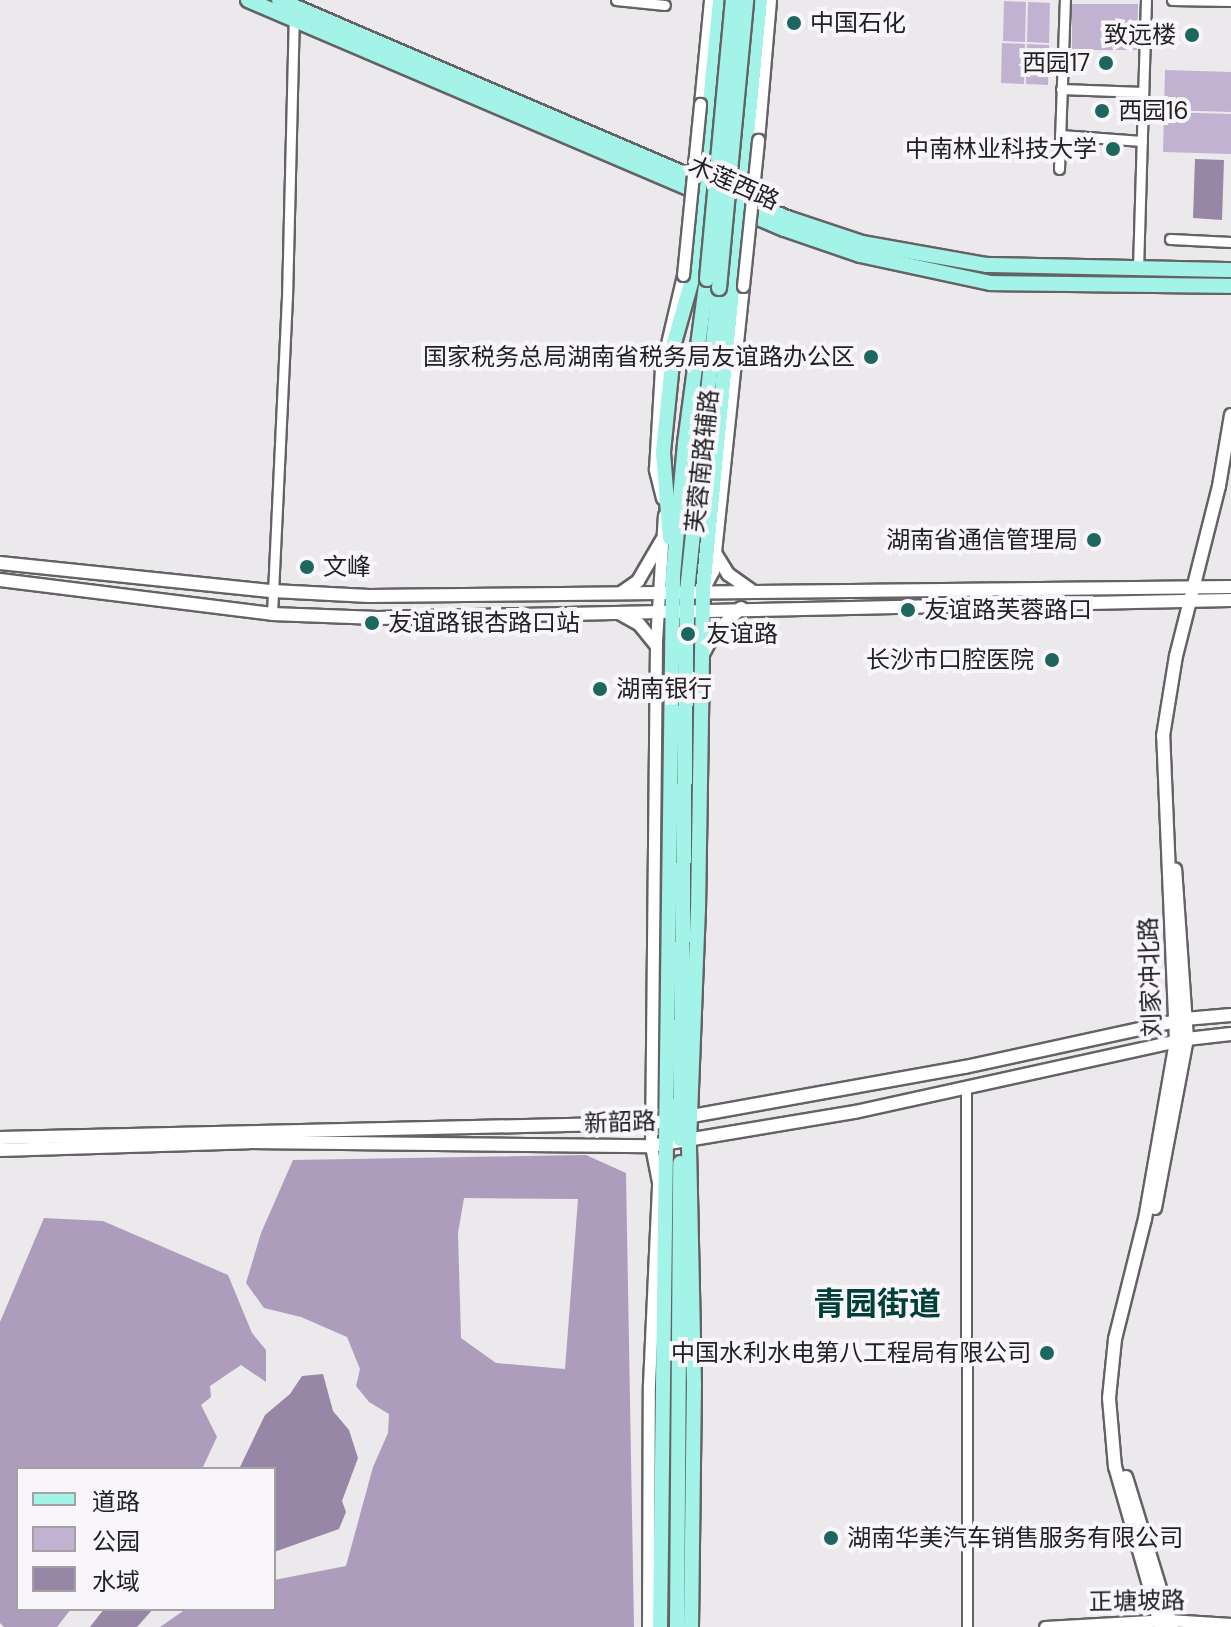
<!DOCTYPE html>
<html>
<head>
<meta charset="utf-8">
<style>
  body { margin:0 }
  #map { position:relative; width:1231px; height:1627px; overflow:hidden; background:#ebe9ec; font-family:"DM Sans","Noto Sans SC",sans-serif }
  div>[style] { position:absolute }
  [style*='--x'] { left:calc(var(--x)*1px); top:calc(var(--y)*1px); width:calc(var(--w)*1px); rotate:calc(var(--a)*1deg) }
  .green>* { inset:0; background:#c2b2d1 }
  .forest>* { inset:0; background:#ae9cbd }
  .water>* { inset:0; background:#9786a5 }
  .roads { filter:drop-shadow(2px 0 #646265) drop-shadow(-2px 0 #646265) drop-shadow(0 2px #646265) drop-shadow(0 -2px #646265) }
  .minor>* { height:9px; margin:-4.5px; padding:0 4.5px; transform-origin:4.5px; border-radius:4.5px; background:#fff }
  .tertiary>* { height:11px; margin:-5.5px; padding:0 5.5px; transform-origin:5.5px; border-radius:5.5px; background:#fff }
  .secondary>* { height:12px; margin:-6px; padding:0 6px; transform-origin:6px; border-radius:6px; background:#fff }
  .primary>* { height:14px; margin:-7px; padding:0 7px; transform-origin:7px; border-radius:7px; background:#a4f3e9 }
  .bridges { filter:drop-shadow(2px 0 #646265) drop-shadow(-2px 0 #646265) drop-shadow(0 2px #646265) drop-shadow(0 -2px #646265) }
  .tertiary-bridge>* { height:11px; margin:-5.5px; padding:0 5.5px; transform-origin:5.5px; border-radius:5.5px; background:#fff }
  .primary-bridge>* { height:14px; margin:-7px; padding:0 7px; transform-origin:7px; border-radius:7px; background:#a4f3e9 }
  .dots>* { width:22px; height:22px; translate:-50% -50%; box-sizing:border-box; border:4px solid #f8f6fa; border-radius:50% }
  span { translate:-50% -50%; white-space:nowrap; text-align:center; line-height:1.15; -webkit-text-stroke:8px #f8f6fa; paint-order:stroke }
  .poi-label { font-size:24px; color:#232223 }
  .left { translate:0 -50%; text-align:left }
  .right { translate:-100% -50%; text-align:right }
  .street-label { font-size:24px; color:#232223 }
  .district-label { font-size:32px; color:#004039; font-weight:700 }
  .legend { position:absolute; left:16px; top:1467px; width:260px; height:144px; box-sizing:border-box; background:#f8f6fa; border:2px solid #a3a1a4; margin:0; padding:10px 14px; list-style:none; font-size:24px; color:#232223 }
  .legend li { display:flex; align-items:center; gap:16px; height:40px }
  .legend b { width:40px; border:2px solid #a3a1a4 }
</style>
</head>
<body>
<div id="map">
  <div class="green">
    <div style="clip-path:polygon(1004px 1px,1026px 2px,1025px 42px,1003px 41px)"></div>
    <div style="clip-path:polygon(1028px 2px,1050px 3px,1049px 43px,1027px 42px)"></div>
    <div style="clip-path:polygon(1072px 4px,1138px 4px,1137px 50px,1072px 50px)"></div>
    <div style="clip-path:polygon(1002px 43px,1025px 44px,1024px 84px,1001px 83px)"></div>
    <div style="clip-path:polygon(1027px 44px,1049px 45px,1048px 85px,1026px 84px)"></div>
    <div style="clip-path:polygon(1165px 70px,1231px 72px,1231px 112px,1164px 110px)"></div>
    <div style="clip-path:polygon(1164px 112px,1231px 114px,1231px 154px,1163px 152px)"></div>
  </div>
  <div class="forest">
    <div style="clip-path:polygon(evenodd,586px 1155px,626px 1173px,634px 1627px,160px 1627px,186px 1609px,274px 1609px,274px 1580px,346px 1566px,373px 1467px,388px 1433px,389px 1414px,369px 1402px,356px 1386px,360px 1369px,347px 1337px,301px 1317px,264px 1308px,246px 1283px,261px 1233px,293px 1160px,586px 1155px,464px 1198px,578px 1199px,565px 1369px,496px 1363px,461px 1338px,458px 1233px,464px 1198px)"></div>
    <div style="clip-path:polygon(44px 1218px,103px 1221px,228px 1275px,252px 1333px,266px 1350px,266px 1382px,241px 1365px,210px 1386px,211px 1397px,201px 1405px,217px 1437px,202px 1469px,18px 1469px,18px 1609px,71px 1609px,57px 1627px,4px 1627px,0 1623px,0 1322px)"></div>
  </div>
  <div class="water">
    <div style="clip-path:polygon(1195px 159px,1224px 160px,1222px 220px,1193px 218px)"></div>
    <div style="clip-path:polygon(323px 1374px,333px 1411px,349px 1430px,358px 1458px,342px 1501px,346px 1512px,339px 1529px,274px 1552px,274px 1469px,239px 1469px,265px 1415px,290px 1394px,302px 1376px)"></div>
    <div style="clip-path:polygon(104px 1609px,153px 1609px,137px 1627px,90px 1627px)"></div>
  </div>
  <div class="roads">
    <div class="minor">
      <div style="--x:616;--y:0;--w:49;--a:5.8"></div>
      <div style="--x:1172;--y:0;--w:59;--a:1"></div>
      <div style="--x:1061;--y:89;--w:82;--a:2.1"></div>
      <div style="--x:1060;--y:135;--w:82;--a:4.2"></div>
      <div style="--x:1059;--y:169;--w:169;--a:-88"></div>
      <div style="--x:1170;--y:239;--w:61;--a:2.8"></div>
      <div style="--x:1138;--y:269;--w:269;--a:-88.3"></div>
      <div style="--x:272;--y:614;--w:316;--a:-87.3"></div>
      <div style="--x:287;--y:298;--w:283;--a:-88.6"></div>
      <div style="--x:966;--y:1090;--w:537;--a:89.89"></div>
    </div>
    <div class="tertiary">
      <div style="--x:700;--y:104;--w:104;--a:-84.5"></div>
      <div style="--x:758;--y:140;--w:141;--a:-85.1"></div>
      <div style="--x:662;--y:498;--w:30;--a:-104"></div>
      <div style="--x:655;--y:469;--w:100;--a:-86.6"></div>
      <div style="--x:661;--y:369;--w:97;--a:-76.8"></div>
      <div style="--x:705;--y:586;--w:17;--a:-62"></div>
      <div style="--x:713;--y:571;--w:287;--a:-84"></div>
      <div style="--x:648;--y:1627;--w:243;--a:-89.8"></div>
      <div style="--x:649;--y:1384;--w:202;--a:-87.4"></div>
      <div style="--x:658;--y:1182;--w:37;--a:-101"></div>
      <div style="--x:651;--y:1146;--w:505;--a:-89.43"></div>
      <div style="--x:656;--y:641;--w:126;--a:-86.4"></div>
      <div style="--x:1045;--y:1627;--w:123;--a:-3.3"></div>
      <div style="--x:1168;--y:1620;--w:63;--a:3.6"></div>
    </div>
    <div class="secondary">
      <div style="--x:715;--y:553;--w:25;--a:58"></div>
      <div style="--x:728;--y:574;--w:28;--a:35"></div>
      <div style="--x:0;--y:563;--w:274;--a:5.9"></div>
      <div style="--x:273;--y:591;--w:96;--a:3"></div>
      <div style="--x:369;--y:596;--w:862;--a:-0.6"></div>
      <div style="--x:0;--y:580;--w:274;--a:7.1"></div>
      <div style="--x:272;--y:614;--w:106;--a:2.2"></div>
      <div style="--x:378;--y:618;--w:853;--a:-1.21"></div>
      <div style="--x:621;--y:593;--w:21;--a:-35"></div>
      <div style="--x:638;--y:581;--w:48;--a:-59.7"></div>
      <div style="--x:619;--y:613;--w:23;--a:29"></div>
      <div style="--x:639;--y:624;--w:27;--a:51"></div>
      <div style="--x:702;--y:656;--w:24;--a:-62"></div>
      <div style="--x:713;--y:635;--w:39;--a:-44"></div>
      <div style="--x:0;--y:1138;--w:653;--a:-1.32"></div>
      <div style="--x:653;--y:1123;--w:317;--a:-10.2"></div>
      <div style="--x:965;--y:1067;--w:225;--a:-12.3"></div>
      <div style="--x:1185;--y:1019;--w:46;--a:-5"></div>
      <div style="--x:0;--y:1150;--w:249;--a:-1.8"></div>
      <div style="--x:249;--y:1142;--w:402;--a:0.6"></div>
      <div style="--x:651;--y:1146;--w:207;--a:-9.5"></div>
      <div style="--x:855;--y:1112;--w:340;--a:-12.4"></div>
      <div style="--x:1187;--y:1039;--w:44;--a:-6.5"></div>
      <div style="--x:1155;--y:1208;--w:172;--a:-79.3"></div>
      <div style="--x:1187;--y:1039;--w:170;--a:-94"></div>
      <div style="--x:1126;--y:1477;--w:157;--a:73"></div>
      <div style="--x:1161;--y:1627;--w:166;--a:-106"></div>
      <div style="--x:1115;--y:1467;--w:69;--a:-95"></div>
      <div style="--x:1109;--y:1398;--w:59;--a:-84.2"></div>
      <div style="--x:1115;--y:1339;--w:124;--a:-76"></div>
      <div style="--x:1145;--y:1219;--w:181;--a:-80.1"></div>
      <div style="--x:1176;--y:1041;--w:305;--a:-92.4"></div>
      <div style="--x:1163;--y:736;--w:81;--a:-80.8"></div>
      <div style="--x:1176;--y:656;--w:175;--a:-75.8"></div>
      <div style="--x:1219;--y:486;--w:72;--a:-80.4"></div>
    </div>
    <div class="primary">
      <div style="--x:248;--y:0;--w:583;--a:23.13"></div>
      <div style="--x:784;--y:229;--w:80;--a:18.9"></div>
      <div style="--x:860;--y:255;--w:134;--a:12.1"></div>
      <div style="--x:991;--y:283;--w:240;--a:0.7"></div>
      <div style="--x:279;--y:0;--w:553;--a:23.23"></div>
      <div style="--x:787;--y:218;--w:79;--a:18.4"></div>
      <div style="--x:862;--y:243;--w:127;--a:10"></div>
      <div style="--x:987;--y:265;--w:244;--a:1.2"></div>
      <div style="--x:670;--y:538;--w:86;--a:-94.7"></div>
      <div style="--x:663;--y:452;--w:110;--a:-84.2"></div>
      <div style="--x:674;--y:343;--w:70;--a:-74.2"></div>
      <div style="--x:693;--y:276;--w:277;--a:-84.4"></div>
      <div style="--x:680;--y:1139;--w:548;--a:-89.27"></div>
      <div style="--x:687;--y:591;--w:305;--a:-84"></div>
      <div style="--x:660;--y:1627;--w:1052;--a:-89.29"></div>
      <div style="--x:673;--y:575;--w:133;--a:-84.8"></div>
      <div style="--x:685;--y:443;--w:165;--a:-82.4"></div>
      <div style="--x:677;--y:1627;--w:464;--a:-89.6"></div>
      <div style="--x:691;--y:1627;--w:242;--a:-89.3"></div>
      <div style="--x:694;--y:1385;--w:243;--a:-91.2"></div>
      <div style="--x:689;--y:1142;--w:232;--a:-87.8"></div>
      <div style="--x:698;--y:910;--w:320;--a:-89.1"></div>
      <div style="--x:703;--y:590;--w:593;--a:-84.48"></div>
    </div>
  </div>
  <div class="bridges">
    <div class="tertiary-bridge">
      <div style="--x:683;--y:275;--w:172;--a:-84.3"></div>
      <div style="--x:743;--y:286;--w:147;--a:-84.1"></div>
    </div>
    <div class="primary-bridge">
      <div style="--x:707;--y:279;--w:280;--a:-84.7"></div>
      <div style="--x:719;--y:288;--w:289;--a:-84.6"></div>
    </div>
  </div>
  <div class="dots">
    <div style="left:794px;top:23px;background:#1e675e"></div>
    <div style="left:1192px;top:35px;background:#1e675e"></div>
    <div style="left:1106px;top:63px;background:#1e675e"></div>
    <div style="left:1102px;top:111px;background:#1e675e"></div>
    <div style="left:1113px;top:149px;background:#1e675e"></div>
    <div style="left:871px;top:357px;background:#1e675e"></div>
    <div style="left:1094px;top:540px;background:#1e675e"></div>
    <div style="left:307px;top:567px;background:#1e675e"></div>
    <div style="left:908px;top:610px;background:#1e675e"></div>
    <div style="left:372px;top:623px;background:#1e675e"></div>
    <div style="left:688px;top:634px;background:#1e675e"></div>
    <div style="left:1052px;top:660px;background:#1e675e"></div>
    <div style="left:600px;top:689px;background:#1e675e"></div>
    <div style="left:1047px;top:1353px;background:#1e675e"></div>
    <div style="left:831px;top:1538px;background:#1e675e"></div>
  </div>
  <div class="poi-label">
    <span class="left" style="left:810px;top:23px">中国石化</span>
    <span class="right" style="left:1176px;top:35px">致远楼</span>
    <span class="right" style="left:1090px;top:63px">西园17</span>
    <span class="left" style="left:1118px;top:111px">西园16</span>
    <span class="right" style="left:1097px;top:149px">中南林业科技大学</span>
    <span class="right" style="left:855px;top:357px">国家税务总局湖南省税务局友谊路办公区</span>
    <span class="right" style="left:1078px;top:540px">湖南省通信管理局</span>
    <span class="left" style="left:323px;top:567px">文峰</span>
    <span class="left" style="left:924px;top:610px">友谊路芙蓉路口</span>
    <span class="left" style="left:388px;top:623px">友谊路银杏路口站</span>
    <span class="left" style="left:706px;top:634px">友谊路</span>
    <span class="right" style="left:1034px;top:660px">长沙市口腔医院</span>
    <span class="left" style="left:616px;top:689px">湖南银行</span>
    <span class="right" style="left:1031px;top:1353px">中国水利水电第八工程局有限公司</span>
    <span class="left" style="left:847px;top:1538px">湖南华美汽车销售服务有限公司</span>
  </div>
  <div class="street-label">
    <span style="left:734px;top:183px;rotate:24deg">木莲西路</span>
    <span style="left:702px;top:461px;rotate:-84deg">芙蓉南路辅路</span>
    <span style="left:1150px;top:977px;rotate:-92deg">刘家冲北路</span>
    <span style="left:620px;top:1122px;rotate:-2deg">新韶路</span>
    <span style="left:1137px;top:1601px;rotate:-1deg">正塘坡路</span>
  </div>
  <div class="district-label">
    <span style="left:877px;top:1304px">青园街道</span>
  </div>
  <ul class="legend">
  <li><b style="height:10px;background:#a4f3e9"></b>道路</li>
  <li><b style="height:22px;background:#c2b2d1"></b>公园</li>
  <li><b style="height:22px;background:#9786a5"></b>水域</li>
  </ul>
</div>
</body>
</html>
